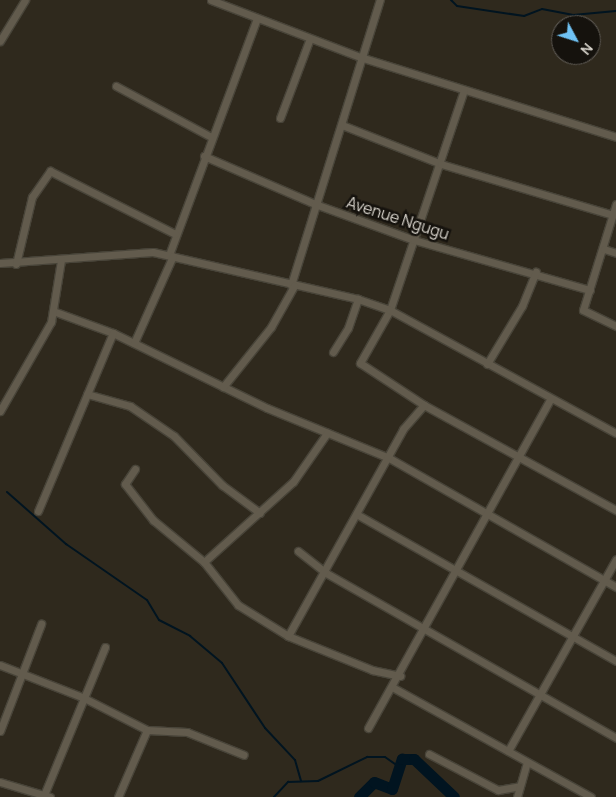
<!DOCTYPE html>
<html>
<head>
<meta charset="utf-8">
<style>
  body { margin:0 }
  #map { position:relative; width:616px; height:797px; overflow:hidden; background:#2f291d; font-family:Manrope,sans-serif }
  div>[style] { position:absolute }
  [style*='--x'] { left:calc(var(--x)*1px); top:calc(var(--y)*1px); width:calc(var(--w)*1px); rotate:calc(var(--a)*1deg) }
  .stream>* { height:2px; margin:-1px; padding:0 1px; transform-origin:1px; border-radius:1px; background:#011420 }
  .river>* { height:11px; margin:-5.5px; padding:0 5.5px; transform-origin:5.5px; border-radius:5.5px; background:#011420 }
  .roads { filter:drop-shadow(1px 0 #484439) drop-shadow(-1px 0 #484439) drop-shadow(0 1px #484439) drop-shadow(0 -1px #484439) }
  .minor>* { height:7px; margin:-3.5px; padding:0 3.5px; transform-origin:3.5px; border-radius:3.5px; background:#625b4d }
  span { translate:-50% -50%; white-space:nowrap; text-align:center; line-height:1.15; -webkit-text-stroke:5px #15120d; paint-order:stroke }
  .street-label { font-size:16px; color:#d5d1c9 }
  .north { position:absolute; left:551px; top:15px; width:50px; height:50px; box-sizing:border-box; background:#15120d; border:1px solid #625e58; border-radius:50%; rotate:130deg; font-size:14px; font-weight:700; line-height:20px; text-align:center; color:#d5d1c9 }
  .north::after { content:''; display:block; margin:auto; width:18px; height:22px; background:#6fc2f4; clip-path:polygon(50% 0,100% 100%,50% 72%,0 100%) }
</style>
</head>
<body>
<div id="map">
  <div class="stream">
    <div style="--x:451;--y:0;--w:8;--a:45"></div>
    <div style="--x:457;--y:6;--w:68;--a:8.5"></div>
    <div style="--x:524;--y:16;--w:19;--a:-21"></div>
    <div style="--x:542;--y:9;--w:32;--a:11"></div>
    <div style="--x:573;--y:15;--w:43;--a:-5.3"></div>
    <div style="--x:7;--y:492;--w:79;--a:41.4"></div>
    <div style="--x:66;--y:544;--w:98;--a:34.7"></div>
    <div style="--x:147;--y:600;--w:23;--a:59"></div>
    <div style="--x:159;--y:620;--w:35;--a:27"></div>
    <div style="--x:190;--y:636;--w:42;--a:40.2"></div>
    <div style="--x:222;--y:663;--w:78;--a:56.5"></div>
    <div style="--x:265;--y:728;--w:44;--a:46.8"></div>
    <div style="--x:295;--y:760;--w:22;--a:74"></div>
    <div style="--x:274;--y:797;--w:21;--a:-47"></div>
    <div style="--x:288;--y:782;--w:30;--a:-2"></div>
    <div style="--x:318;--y:781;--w:55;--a:-26.1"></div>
    <div style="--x:367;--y:757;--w:18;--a:0"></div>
    <div style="--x:385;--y:757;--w:16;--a:35"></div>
  </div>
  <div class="river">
    <div style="--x:359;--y:797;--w:21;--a:-45"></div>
    <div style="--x:374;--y:782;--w:19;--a:21"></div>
    <div style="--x:392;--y:789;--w:32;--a:-72"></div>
    <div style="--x:402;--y:759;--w:12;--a:0"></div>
    <div style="--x:414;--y:759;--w:55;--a:43.5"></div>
  </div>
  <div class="roads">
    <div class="minor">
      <div style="--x:211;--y:0;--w:163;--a:20.9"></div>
      <div style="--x:363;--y:58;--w:265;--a:17.3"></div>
      <div style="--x:0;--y:41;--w:48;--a:-58.6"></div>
      <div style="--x:116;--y:86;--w:108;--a:28.2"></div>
      <div style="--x:464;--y:90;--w:232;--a:108.6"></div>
      <div style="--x:390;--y:310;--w:61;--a:119.5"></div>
      <div style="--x:360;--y:363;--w:77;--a:33.3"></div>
      <div style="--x:424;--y:405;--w:219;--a:28.7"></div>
      <div style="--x:280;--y:118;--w:85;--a:-69.4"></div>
      <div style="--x:342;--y:125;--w:106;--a:21.5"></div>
      <div style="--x:441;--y:164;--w:179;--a:16.5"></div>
      <div style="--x:204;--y:156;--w:121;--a:23.4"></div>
      <div style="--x:315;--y:204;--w:105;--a:20"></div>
      <div style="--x:414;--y:240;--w:183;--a:15.9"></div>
      <div style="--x:616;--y:204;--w:111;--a:107.3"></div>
      <div style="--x:583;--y:310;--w:37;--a:26"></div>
      <div style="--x:604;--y:249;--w:13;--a:18"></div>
      <div style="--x:169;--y:255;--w:252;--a:-69.6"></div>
      <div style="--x:0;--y:263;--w:153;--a:-4.1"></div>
      <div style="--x:153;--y:252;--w:210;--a:12.9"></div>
      <div style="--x:358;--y:299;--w:34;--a:19"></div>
      <div style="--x:390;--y:310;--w:257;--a:28.6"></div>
      <div style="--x:16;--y:264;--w:69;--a:-76.6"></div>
      <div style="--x:32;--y:197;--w:32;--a:-55"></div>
      <div style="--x:50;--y:171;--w:140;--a:26.7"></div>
      <div style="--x:291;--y:285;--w:299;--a:-72.7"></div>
      <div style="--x:53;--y:311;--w:64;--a:20.1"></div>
      <div style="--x:113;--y:333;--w:171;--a:26"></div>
      <div style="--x:267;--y:408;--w:132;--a:22.3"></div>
      <div style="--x:389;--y:458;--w:261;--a:29.6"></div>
      <div style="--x:134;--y:343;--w:95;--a:-65.9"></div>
      <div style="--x:333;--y:352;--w:28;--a:-58"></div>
      <div style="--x:348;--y:328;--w:31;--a:-71"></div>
      <div style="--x:487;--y:364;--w:68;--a:-58.9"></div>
      <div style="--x:522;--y:306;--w:37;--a:-68"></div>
      <div style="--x:223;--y:387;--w:77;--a:-51.3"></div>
      <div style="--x:271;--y:327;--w:47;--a:-60.7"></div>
      <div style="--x:87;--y:394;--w:45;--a:15.6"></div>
      <div style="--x:130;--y:406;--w:53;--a:34.3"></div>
      <div style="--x:174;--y:436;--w:69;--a:45.6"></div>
      <div style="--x:222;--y:485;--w:47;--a:36.4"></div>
      <div style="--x:0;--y:411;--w:103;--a:-60.2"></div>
      <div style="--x:51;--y:322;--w:63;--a:-80.8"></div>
      <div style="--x:135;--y:469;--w:18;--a:124"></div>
      <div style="--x:125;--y:484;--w:46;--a:52.1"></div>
      <div style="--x:153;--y:520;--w:66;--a:39.5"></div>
      <div style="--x:204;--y:562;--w:55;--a:51.7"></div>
      <div style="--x:238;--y:605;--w:59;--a:31.8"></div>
      <div style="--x:288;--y:636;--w:91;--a:22"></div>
      <div style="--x:372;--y:670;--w:29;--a:12"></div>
      <div style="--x:38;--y:511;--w:193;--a:-67.2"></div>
      <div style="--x:358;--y:515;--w:296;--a:29.5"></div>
      <div style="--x:298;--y:551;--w:36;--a:38"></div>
      <div style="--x:326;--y:573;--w:334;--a:29.6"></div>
      <div style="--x:204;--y:562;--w:120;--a:-42"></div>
      <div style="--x:293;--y:482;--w:60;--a:-55.2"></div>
      <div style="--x:288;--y:636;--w:237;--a:-60.9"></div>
      <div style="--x:403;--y:429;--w:32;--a:-49"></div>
      <div style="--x:0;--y:665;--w:90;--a:21.4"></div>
      <div style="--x:84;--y:698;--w:71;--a:26.9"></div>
      <div style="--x:147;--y:730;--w:40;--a:2.9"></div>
      <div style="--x:187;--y:732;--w:61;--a:22"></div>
      <div style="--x:392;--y:687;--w:227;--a:28.9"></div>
      <div style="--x:368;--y:728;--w:377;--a:-61"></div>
      <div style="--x:0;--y:731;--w:115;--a:-69"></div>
      <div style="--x:508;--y:751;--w:220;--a:-60.6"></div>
      <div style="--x:429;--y:754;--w:78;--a:27.6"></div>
      <div style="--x:498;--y:790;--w:22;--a:-10"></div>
      <div style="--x:0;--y:782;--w:52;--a:16.7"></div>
      <div style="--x:44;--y:795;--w:160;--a:-67.6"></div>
      <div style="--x:118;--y:797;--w:73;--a:-66.6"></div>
      <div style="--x:517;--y:797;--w:35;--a:-74"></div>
    </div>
  </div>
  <div class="street-label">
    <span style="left:398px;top:218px;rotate:18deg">Avenue Ngugu</span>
  </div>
  <div class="north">N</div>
</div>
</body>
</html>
